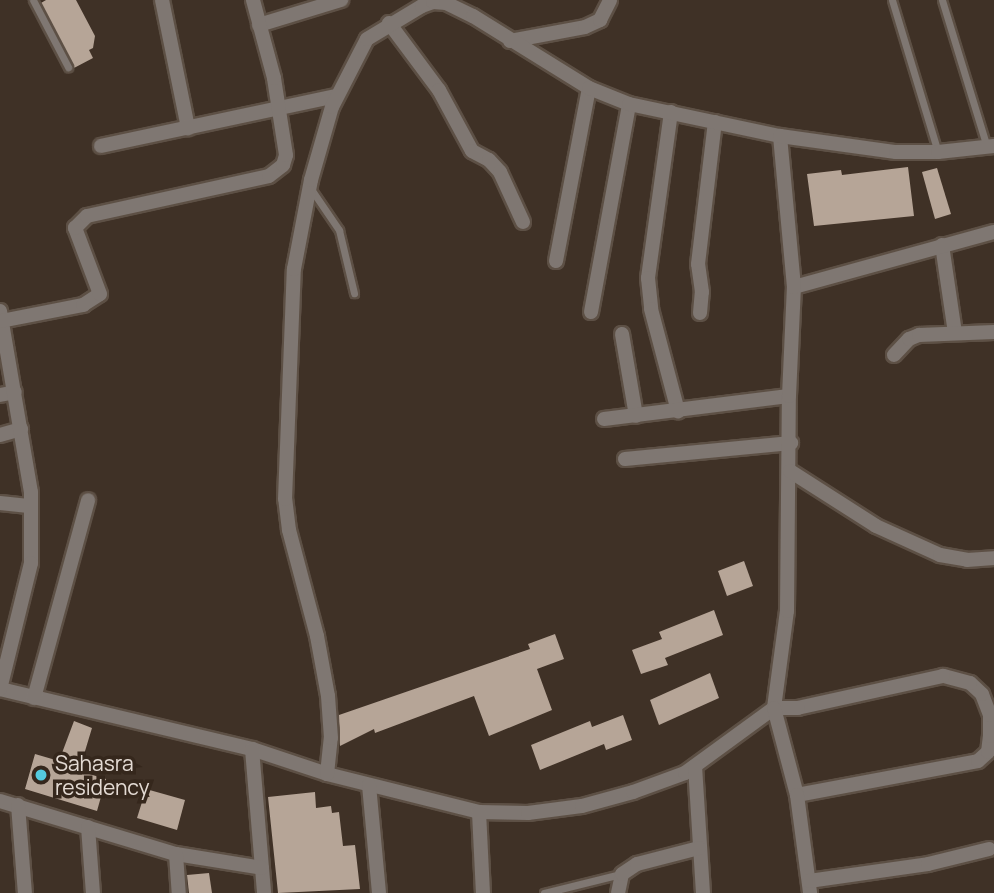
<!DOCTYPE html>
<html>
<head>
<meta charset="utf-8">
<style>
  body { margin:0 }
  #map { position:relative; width:994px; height:893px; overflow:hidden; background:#3f3126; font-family:Manrope,sans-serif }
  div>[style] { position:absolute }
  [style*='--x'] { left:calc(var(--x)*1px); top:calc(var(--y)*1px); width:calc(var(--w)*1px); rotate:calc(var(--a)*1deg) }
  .building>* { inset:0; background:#b6a597 }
  .roads { filter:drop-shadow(2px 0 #5d5045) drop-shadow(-2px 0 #5d5045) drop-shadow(0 2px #5d5045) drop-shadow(0 -2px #5d5045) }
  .service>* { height:7px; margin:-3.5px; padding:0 3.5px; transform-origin:3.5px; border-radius:3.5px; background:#7f7772 }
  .minor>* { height:14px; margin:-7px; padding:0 7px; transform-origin:7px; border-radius:7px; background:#7f7772 }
  .tertiary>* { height:14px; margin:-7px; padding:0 7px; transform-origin:7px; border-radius:7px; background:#7f7772 }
  .dots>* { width:19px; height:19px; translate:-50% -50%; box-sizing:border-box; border:4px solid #35271c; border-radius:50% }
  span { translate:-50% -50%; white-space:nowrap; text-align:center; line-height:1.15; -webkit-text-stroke:7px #35271c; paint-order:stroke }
  .poi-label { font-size:21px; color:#e4dbd4 }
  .left { translate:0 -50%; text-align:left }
</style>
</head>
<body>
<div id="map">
  <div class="building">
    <div style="clip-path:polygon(46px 0,76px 0,95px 36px,93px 48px,89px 50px,93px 58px,74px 68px,41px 3px)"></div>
    <div style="clip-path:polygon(908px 167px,914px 216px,814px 226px,807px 174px,841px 170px,842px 175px)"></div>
    <div style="clip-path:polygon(937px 168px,951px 214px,935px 219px,922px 172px)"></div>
    <div style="clip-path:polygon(744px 561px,753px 586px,727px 596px,718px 571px)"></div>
    <div style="clip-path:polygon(714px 610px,723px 635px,665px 658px,668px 665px,641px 674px,632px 650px,662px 639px,659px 632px)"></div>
    <div style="clip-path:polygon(555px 634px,564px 659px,537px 669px,552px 710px,489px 736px,474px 696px,375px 733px,374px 729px,340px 746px,339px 715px,530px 649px,528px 644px)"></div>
    <div style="clip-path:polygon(710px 673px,719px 698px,659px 725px,650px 700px)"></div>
    <div style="clip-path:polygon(623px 715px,632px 740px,606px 750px,604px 744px,540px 770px,531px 745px,590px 721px,592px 727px)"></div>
    <div style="clip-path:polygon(74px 721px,92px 728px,79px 771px,106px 779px,97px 811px,25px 789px,35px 754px,59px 761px)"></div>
    <div style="clip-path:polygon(146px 789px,185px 800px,177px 830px,137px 818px)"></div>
    <div style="clip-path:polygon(315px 792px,316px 808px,331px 806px,332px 813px,339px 812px,343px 846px,355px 845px,360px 889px,278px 893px,268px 797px)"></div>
    <div style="clip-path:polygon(209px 873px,212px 893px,189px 893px,187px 875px)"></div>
  </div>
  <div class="roads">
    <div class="service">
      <div style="--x:33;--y:0;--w:76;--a:62.4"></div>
      <div style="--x:892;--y:0;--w:159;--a:73.2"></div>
      <div style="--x:942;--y:0;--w:154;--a:73"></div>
      <div style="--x:311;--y:189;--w:50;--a:55.7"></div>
      <div style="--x:339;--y:230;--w:65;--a:76.6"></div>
      <div style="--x:544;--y:893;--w:79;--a:-13.9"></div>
    </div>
    <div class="minor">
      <div style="--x:162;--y:0;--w:131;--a:78.5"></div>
      <div style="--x:389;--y:23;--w:84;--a:53.3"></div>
      <div style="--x:439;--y:90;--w:69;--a:61.6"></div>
      <div style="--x:472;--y:151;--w:19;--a:28"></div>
      <div style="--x:489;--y:160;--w:16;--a:47"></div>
      <div style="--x:500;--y:172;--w:55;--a:65.3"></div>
      <div style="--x:259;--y:25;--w:86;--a:-17"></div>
      <div style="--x:510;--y:41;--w:76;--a:-10.6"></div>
      <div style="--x:585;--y:27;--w:17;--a:-25"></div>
      <div style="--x:600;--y:20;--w:22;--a:-63"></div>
      <div style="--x:671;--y:112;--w:168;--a:97.9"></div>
      <div style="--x:648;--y:278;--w:31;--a:84"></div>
      <div style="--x:651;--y:309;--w:106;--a:75.2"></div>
      <div style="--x:101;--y:146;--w:241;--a:-12"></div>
      <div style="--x:942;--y:245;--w:89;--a:81.6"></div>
      <div style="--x:556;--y:261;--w:176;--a:-79.2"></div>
      <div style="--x:794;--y:287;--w:207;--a:-15.4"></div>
      <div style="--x:591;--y:312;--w:211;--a:-79.6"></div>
      <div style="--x:700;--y:313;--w:21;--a:-85"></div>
      <div style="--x:702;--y:292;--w:28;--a:-98"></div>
      <div style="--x:698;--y:264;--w:143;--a:-83.2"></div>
      <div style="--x:622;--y:334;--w:83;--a:80.3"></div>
      <div style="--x:894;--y:355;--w:22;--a:-47"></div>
      <div style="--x:909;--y:339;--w:11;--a:-22"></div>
      <div style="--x:919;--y:335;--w:75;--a:-2.3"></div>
      <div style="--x:0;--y:395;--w:15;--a:-11"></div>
      <div style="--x:604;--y:419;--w:186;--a:-7.1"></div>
      <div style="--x:0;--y:435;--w:22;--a:-16"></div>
      <div style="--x:625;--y:459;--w:167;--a:-5.5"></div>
      <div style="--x:0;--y:503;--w:31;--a:6"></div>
      <div style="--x:0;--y:689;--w:259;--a:13.4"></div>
      <div style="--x:252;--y:749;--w:79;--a:18.4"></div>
      <div style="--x:327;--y:774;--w:157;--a:14"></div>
      <div style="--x:479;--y:812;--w:49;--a:1.2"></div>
      <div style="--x:528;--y:813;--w:54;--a:-7.4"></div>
      <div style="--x:582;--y:806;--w:53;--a:-15.4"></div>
      <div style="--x:633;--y:792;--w:55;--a:-20.1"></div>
      <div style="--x:685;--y:773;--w:110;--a:-36.1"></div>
      <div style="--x:774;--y:708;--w:98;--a:-82.4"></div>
      <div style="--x:787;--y:611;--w:215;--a:-89.5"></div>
      <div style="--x:789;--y:396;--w:109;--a:-87.4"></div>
      <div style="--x:794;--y:287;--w:152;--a:-95.3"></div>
      <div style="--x:34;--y:698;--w:205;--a:-74.7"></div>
      <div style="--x:252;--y:749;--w:144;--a:85.2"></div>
      <div style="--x:695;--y:766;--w:127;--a:86.4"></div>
      <div style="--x:369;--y:785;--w:108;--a:84.7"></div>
      <div style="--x:797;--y:795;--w:184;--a:-10.6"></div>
      <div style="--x:978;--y:761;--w:13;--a:-42"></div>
      <div style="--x:988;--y:752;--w:16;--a:-83"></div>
      <div style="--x:990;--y:736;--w:21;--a:-90"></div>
      <div style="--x:990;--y:715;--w:22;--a:-111"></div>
      <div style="--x:982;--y:694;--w:16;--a:-137"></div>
      <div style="--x:970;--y:683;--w:28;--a:-165"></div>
      <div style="--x:943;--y:676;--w:148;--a:167.6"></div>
      <div style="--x:798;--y:708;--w:24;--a:180"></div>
      <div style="--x:774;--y:708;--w:90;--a:75.2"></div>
      <div style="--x:797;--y:795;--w:99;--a:82.4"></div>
      <div style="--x:0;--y:801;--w:184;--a:16.8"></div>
      <div style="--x:176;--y:854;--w:87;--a:9.2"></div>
      <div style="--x:18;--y:805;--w:88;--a:85.5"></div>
      <div style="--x:479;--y:812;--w:81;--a:87.2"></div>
      <div style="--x:88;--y:827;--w:66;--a:85.7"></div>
      <div style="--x:176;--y:854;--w:39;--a:86"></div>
      <div style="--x:809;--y:881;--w:120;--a:-8.1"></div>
      <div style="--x:928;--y:864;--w:63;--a:-13.8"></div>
      <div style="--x:618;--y:893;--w:19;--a:-78"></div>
      <div style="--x:622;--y:874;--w:18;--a:-34"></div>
      <div style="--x:637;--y:864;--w:64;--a:-14.5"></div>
    </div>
    <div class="tertiary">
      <div style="--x:0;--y:311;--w:184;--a:80.3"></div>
      <div style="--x:31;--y:492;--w:71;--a:90"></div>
      <div style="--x:31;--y:563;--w:130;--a:103.8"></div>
      <div style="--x:1;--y:321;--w:84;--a:-11"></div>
      <div style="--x:83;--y:305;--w:20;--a:-33"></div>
      <div style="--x:100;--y:294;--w:71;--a:-110.7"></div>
      <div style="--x:75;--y:228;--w:17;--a:-45"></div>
      <div style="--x:87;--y:216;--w:186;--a:-12.4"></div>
      <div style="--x:269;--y:176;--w:18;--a:-38"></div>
      <div style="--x:283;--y:165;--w:10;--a:-73"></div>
      <div style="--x:286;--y:155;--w:78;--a:-98.9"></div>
      <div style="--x:274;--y:78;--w:81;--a:-105.1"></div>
      <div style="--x:790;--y:471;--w:102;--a:32.6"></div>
      <div style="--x:876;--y:526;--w:70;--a:24.4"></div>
      <div style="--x:940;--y:555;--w:27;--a:10"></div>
      <div style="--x:967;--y:560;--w:27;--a:-4"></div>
      <div style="--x:327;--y:774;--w:36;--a:-84"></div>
      <div style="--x:331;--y:738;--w:42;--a:-94.1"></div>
      <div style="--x:328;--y:696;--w:61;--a:-100.4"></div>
      <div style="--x:317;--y:636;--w:110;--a:-104.8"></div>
      <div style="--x:289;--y:530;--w:31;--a:-97"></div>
      <div style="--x:285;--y:499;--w:230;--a:-87.8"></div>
      <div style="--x:294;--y:269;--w:91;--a:-79.2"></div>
      <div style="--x:311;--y:180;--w:76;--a:-74"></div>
      <div style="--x:332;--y:107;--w:76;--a:-62.8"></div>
      <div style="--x:367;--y:39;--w:64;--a:-31"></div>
      <div style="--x:422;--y:6;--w:12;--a:-20"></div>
      <div style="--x:433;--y:2;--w:13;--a:4"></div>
      <div style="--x:446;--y:3;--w:30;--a:26"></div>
      <div style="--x:473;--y:16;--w:137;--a:31.8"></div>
      <div style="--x:589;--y:88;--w:43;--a:21.8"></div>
      <div style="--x:629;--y:104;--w:154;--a:12"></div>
      <div style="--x:780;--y:136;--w:117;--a:7.9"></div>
      <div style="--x:896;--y:152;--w:42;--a:0"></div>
      <div style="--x:938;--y:152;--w:56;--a:-6.1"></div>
    </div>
  </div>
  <div class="dots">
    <div style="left:41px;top:775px;background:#54cade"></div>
  </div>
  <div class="poi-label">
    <span class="left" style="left:55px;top:775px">Sahasra<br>residency</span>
  </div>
</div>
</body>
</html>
